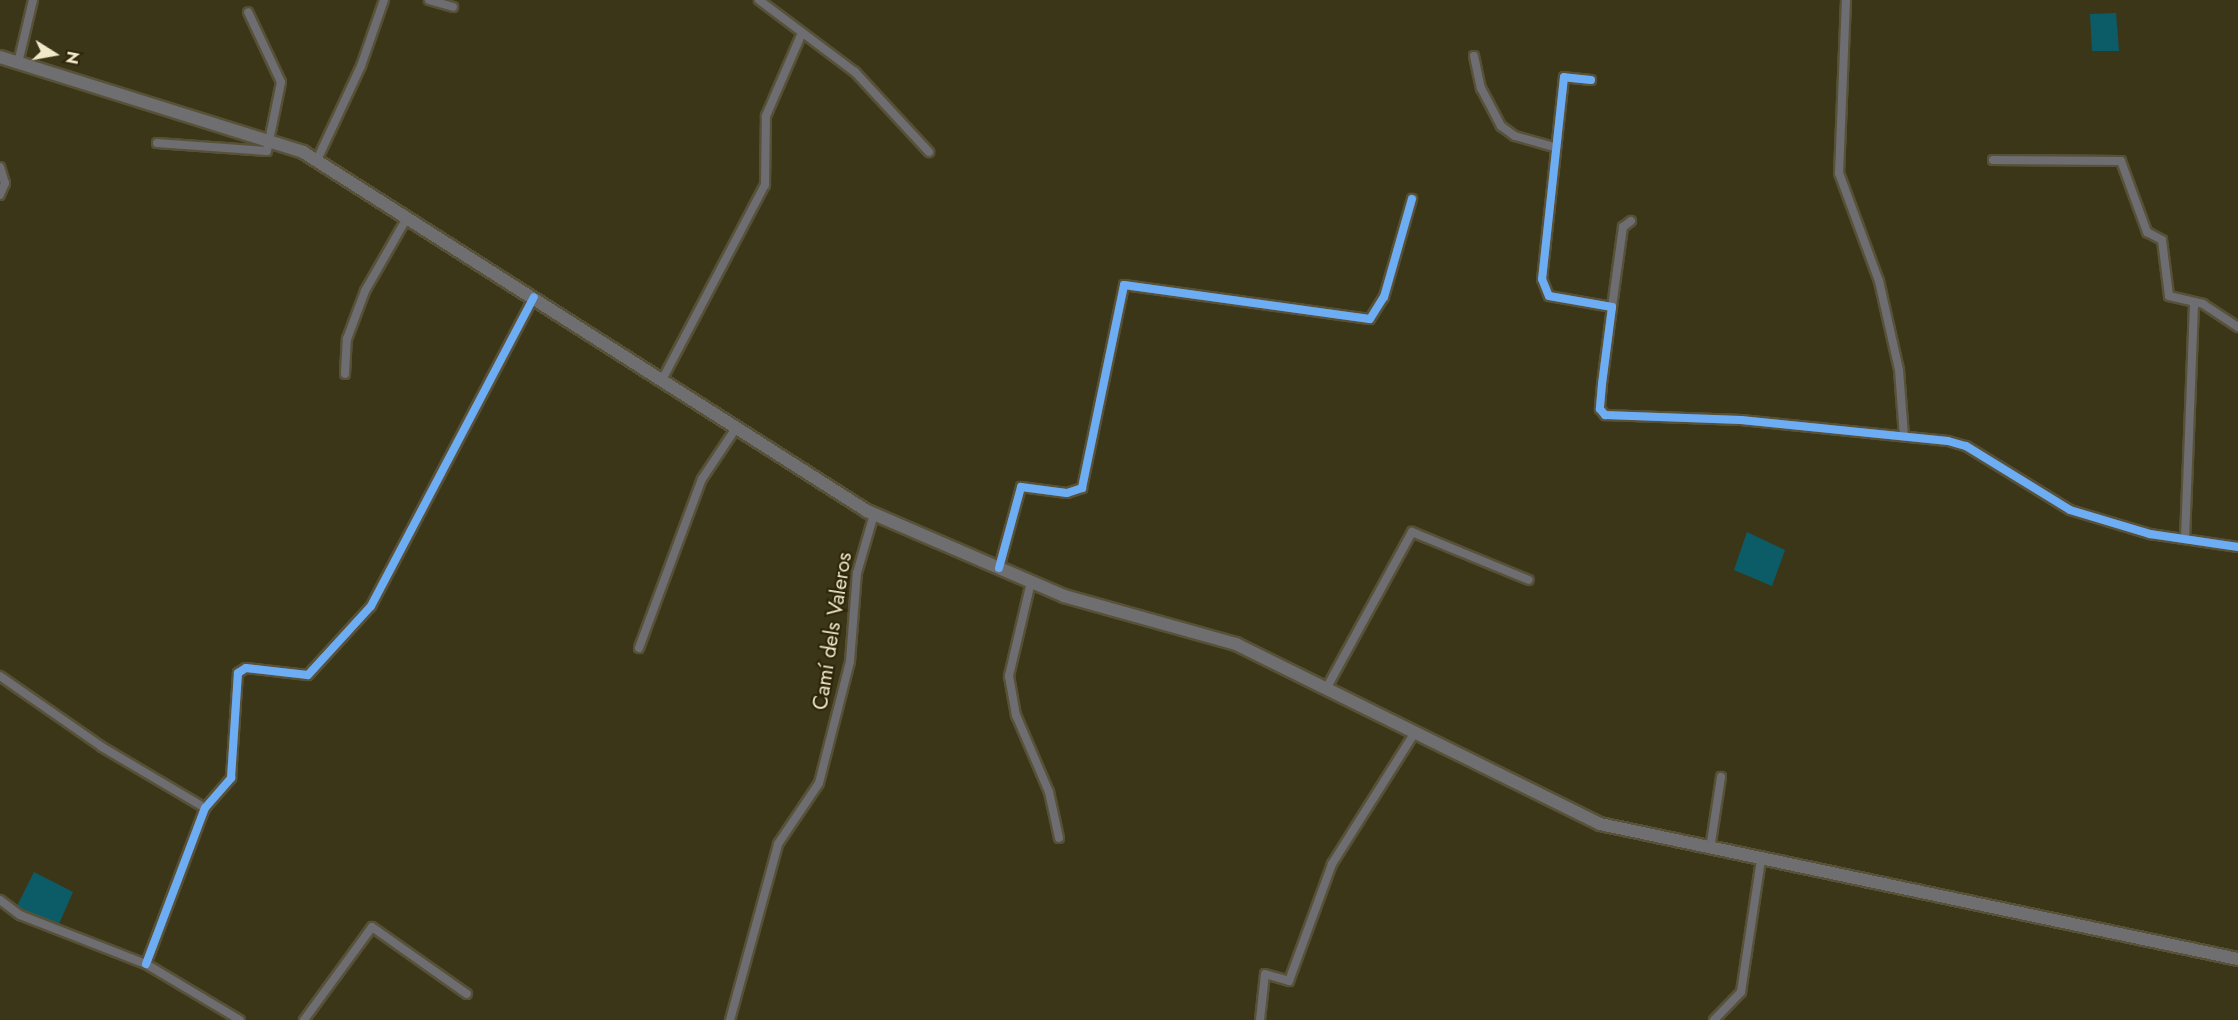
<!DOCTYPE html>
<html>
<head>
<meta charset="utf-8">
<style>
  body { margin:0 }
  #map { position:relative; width:2238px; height:1020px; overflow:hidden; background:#3c3619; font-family:Jost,sans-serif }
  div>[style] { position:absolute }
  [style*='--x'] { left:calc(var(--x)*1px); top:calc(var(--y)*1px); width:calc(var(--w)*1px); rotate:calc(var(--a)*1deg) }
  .water>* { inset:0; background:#0c5c68 }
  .roads { filter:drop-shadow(2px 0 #575138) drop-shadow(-2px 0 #575138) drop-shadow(0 2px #575138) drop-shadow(0 -2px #575138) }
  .street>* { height:8px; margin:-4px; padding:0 4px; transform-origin:4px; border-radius:4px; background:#6e6e72 }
  .secondary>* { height:12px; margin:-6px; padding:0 6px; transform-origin:6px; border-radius:6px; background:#6f6f71 }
  .cycleway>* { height:8px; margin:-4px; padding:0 4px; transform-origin:4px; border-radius:4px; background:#6dadf4 }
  span { translate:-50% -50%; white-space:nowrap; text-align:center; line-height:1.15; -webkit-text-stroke:4.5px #2d260a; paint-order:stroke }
  .street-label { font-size:21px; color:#f2e9c9 }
  .north { position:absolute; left:24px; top:24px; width:60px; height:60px; -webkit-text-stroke:4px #2d260a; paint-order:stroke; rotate:101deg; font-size:16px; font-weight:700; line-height:24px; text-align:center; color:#f2e9c9 }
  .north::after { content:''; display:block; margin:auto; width:21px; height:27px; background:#f2e9c9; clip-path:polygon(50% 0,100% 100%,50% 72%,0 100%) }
</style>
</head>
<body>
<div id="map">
  <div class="water">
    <div style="clip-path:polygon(2116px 13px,2119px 51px,2092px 51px,2090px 14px)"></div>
    <div style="clip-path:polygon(1747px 532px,1785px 550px,1772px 586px,1734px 570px)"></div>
    <div style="clip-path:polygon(34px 872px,73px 892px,58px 926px,16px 908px)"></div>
  </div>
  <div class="roads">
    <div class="street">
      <div style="--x:429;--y:0;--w:25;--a:16"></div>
      <div style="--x:759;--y:0;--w:120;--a:36.9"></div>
      <div style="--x:855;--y:72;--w:109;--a:47.2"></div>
      <div style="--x:1846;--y:0;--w:173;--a:92.3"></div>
      <div style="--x:1839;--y:173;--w:115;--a:69.7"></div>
      <div style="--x:1879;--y:281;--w:91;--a:77.3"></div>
      <div style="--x:1899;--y:370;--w:66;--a:85.7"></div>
      <div style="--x:1474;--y:56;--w:33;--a:78"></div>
      <div style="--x:1481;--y:88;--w:43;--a:62.2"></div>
      <div style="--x:1501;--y:126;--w:17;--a:36"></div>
      <div style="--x:1515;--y:136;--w:41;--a:15.8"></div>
      <div style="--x:18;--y:63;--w:65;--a:-76.6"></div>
      <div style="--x:1591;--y:80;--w:27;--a:-174"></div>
      <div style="--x:1564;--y:77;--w:203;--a:96.2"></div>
      <div style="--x:1542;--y:279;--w:18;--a:68"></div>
      <div style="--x:1549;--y:296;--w:64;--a:9.9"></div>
      <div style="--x:1612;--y:307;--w:78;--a:97.4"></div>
      <div style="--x:1602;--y:384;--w:25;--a:95"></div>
      <div style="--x:1600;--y:409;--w:8;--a:50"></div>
      <div style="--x:1605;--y:415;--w:136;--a:2.1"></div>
      <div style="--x:1741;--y:420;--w:208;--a:5.8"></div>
      <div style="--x:1948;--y:441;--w:19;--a:16"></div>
      <div style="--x:1966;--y:446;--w:122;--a:31.6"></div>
      <div style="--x:2070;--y:510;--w:84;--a:16.7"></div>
      <div style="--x:2150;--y:534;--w:89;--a:8.4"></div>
      <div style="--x:157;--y:143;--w:110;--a:4.2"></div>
      <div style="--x:267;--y:151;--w:70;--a:-78.5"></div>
      <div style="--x:281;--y:82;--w:77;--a:-115.2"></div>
      <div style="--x:317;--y:160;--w:104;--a:-64.9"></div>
      <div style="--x:361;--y:66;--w:70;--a:-70.8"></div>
      <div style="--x:1993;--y:160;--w:128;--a:0.4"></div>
      <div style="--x:2121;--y:161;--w:76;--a:69.9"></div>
      <div style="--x:2147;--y:232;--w:17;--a:28"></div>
      <div style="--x:2162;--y:240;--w:56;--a:82.9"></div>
      <div style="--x:2169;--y:296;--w:35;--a:13"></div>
      <div style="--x:2203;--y:304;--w:42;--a:33.3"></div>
      <div style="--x:0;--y:167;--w:17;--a:73"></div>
      <div style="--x:5;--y:183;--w:13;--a:113"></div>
      <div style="--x:1612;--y:307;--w:81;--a:-82.2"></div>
      <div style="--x:1623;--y:227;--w:10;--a:-37"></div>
      <div style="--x:345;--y:374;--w:35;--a:-87"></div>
      <div style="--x:347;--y:339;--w:51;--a:-69.4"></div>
      <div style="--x:365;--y:291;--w:86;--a:-60.2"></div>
      <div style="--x:662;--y:380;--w:221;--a:-62.2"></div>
      <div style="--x:765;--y:185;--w:69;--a:-89.2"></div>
      <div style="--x:766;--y:116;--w:88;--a:-66.6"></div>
      <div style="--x:2185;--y:539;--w:237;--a:-87.8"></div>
      <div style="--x:999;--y:568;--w:84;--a:-74.8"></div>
      <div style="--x:1021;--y:487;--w:46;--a:7.4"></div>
      <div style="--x:1067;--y:493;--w:16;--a:-18"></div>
      <div style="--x:1082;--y:488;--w:207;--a:-78.3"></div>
      <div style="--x:1124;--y:285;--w:248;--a:7.9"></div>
      <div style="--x:1370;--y:319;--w:26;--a:-58"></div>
      <div style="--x:1384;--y:297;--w:102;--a:-74.1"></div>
      <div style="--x:1031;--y:582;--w:97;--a:103.2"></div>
      <div style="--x:1009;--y:676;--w:40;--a:80"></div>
      <div style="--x:1016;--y:715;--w:84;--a:66.8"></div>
      <div style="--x:1049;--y:792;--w:47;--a:77.7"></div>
      <div style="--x:639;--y:648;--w:180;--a:-69.6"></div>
      <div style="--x:702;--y:479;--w:61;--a:-56.3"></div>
      <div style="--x:0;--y:676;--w:124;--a:34.8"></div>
      <div style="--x:102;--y:747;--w:120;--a:30.6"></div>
      <div style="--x:1326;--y:689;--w:179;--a:-61.3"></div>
      <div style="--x:1412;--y:532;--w:126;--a:22.3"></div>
      <div style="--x:1710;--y:849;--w:73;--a:-81.3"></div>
      <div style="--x:0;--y:900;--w:25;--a:37"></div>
      <div style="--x:20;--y:915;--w:135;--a:21.3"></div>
      <div style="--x:146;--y:964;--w:109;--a:30.8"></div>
      <div style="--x:146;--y:964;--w:167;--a:-69.3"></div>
      <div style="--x:205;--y:808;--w:40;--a:-49"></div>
      <div style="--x:231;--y:778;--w:105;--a:-86.2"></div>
      <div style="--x:238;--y:673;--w:9;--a:-32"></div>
      <div style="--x:246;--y:668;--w:62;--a:6.4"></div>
      <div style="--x:308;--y:675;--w:93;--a:-47.6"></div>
      <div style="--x:371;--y:606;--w:349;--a:-62.2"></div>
      <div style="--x:304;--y:1020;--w:115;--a:-53.8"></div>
      <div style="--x:372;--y:927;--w:116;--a:35.2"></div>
      <div style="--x:730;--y:1020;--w:182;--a:-74.7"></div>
      <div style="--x:778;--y:844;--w:73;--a:-56.1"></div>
      <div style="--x:819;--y:783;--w:126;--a:-75.7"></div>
      <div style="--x:850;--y:661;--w:88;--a:-85.5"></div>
      <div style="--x:857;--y:573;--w:61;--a:-73.9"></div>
      <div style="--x:1260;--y:1020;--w:46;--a:-83.8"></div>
      <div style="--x:1265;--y:974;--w:25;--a:16"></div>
      <div style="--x:1289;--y:981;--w:125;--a:-69.8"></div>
      <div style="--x:1332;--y:864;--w:154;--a:-57.8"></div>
      <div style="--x:1714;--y:1020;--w:39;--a:-46"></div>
      <div style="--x:1741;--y:992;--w:134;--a:-81.4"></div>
    </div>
    <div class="secondary">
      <div style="--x:0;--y:57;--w:318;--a:17.4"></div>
      <div style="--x:303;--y:152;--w:669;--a:32.48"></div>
      <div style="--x:867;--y:511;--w:215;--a:23.3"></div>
      <div style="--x:1064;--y:596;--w:179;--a:15.6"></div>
      <div style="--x:1236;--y:644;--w:406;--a:26.3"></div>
      <div style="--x:1600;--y:824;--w:652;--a:11.95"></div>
    </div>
  </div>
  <div class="cycleway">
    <div style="--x:1591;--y:80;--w:27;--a:-174"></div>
    <div style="--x:1564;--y:77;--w:203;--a:96.2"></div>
    <div style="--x:1542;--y:279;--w:18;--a:68"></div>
    <div style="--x:1549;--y:296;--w:64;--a:9.9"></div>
    <div style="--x:1612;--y:307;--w:78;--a:97.4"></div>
    <div style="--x:1602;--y:384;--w:25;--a:95"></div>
    <div style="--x:1600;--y:409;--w:8;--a:50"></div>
    <div style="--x:1605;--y:415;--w:136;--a:2.1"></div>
    <div style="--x:1741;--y:420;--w:208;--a:5.8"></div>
    <div style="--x:1948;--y:441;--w:19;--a:16"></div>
    <div style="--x:1966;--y:446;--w:122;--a:31.6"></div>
    <div style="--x:2070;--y:510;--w:84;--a:16.7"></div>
    <div style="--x:2150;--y:534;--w:89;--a:8.4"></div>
    <div style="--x:999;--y:568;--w:84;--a:-74.8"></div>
    <div style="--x:1021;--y:487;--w:46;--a:7.4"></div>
    <div style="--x:1067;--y:493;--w:16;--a:-18"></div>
    <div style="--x:1082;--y:488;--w:207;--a:-78.3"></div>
    <div style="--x:1124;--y:285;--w:248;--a:7.9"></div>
    <div style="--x:1370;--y:319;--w:26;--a:-58"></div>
    <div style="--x:1384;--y:297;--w:102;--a:-74.1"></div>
    <div style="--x:146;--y:964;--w:167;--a:-69.3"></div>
    <div style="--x:205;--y:808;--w:40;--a:-49"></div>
    <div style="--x:231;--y:778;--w:105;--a:-86.2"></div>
    <div style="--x:238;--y:673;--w:9;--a:-32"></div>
    <div style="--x:246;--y:668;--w:62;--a:6.4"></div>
    <div style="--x:308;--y:675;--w:93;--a:-47.6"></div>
    <div style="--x:371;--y:606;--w:349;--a:-62.2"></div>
  </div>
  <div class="street-label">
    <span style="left:832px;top:631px;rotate:-81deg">Camí dels Valeros</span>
  </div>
  <div class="north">N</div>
</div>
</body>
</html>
